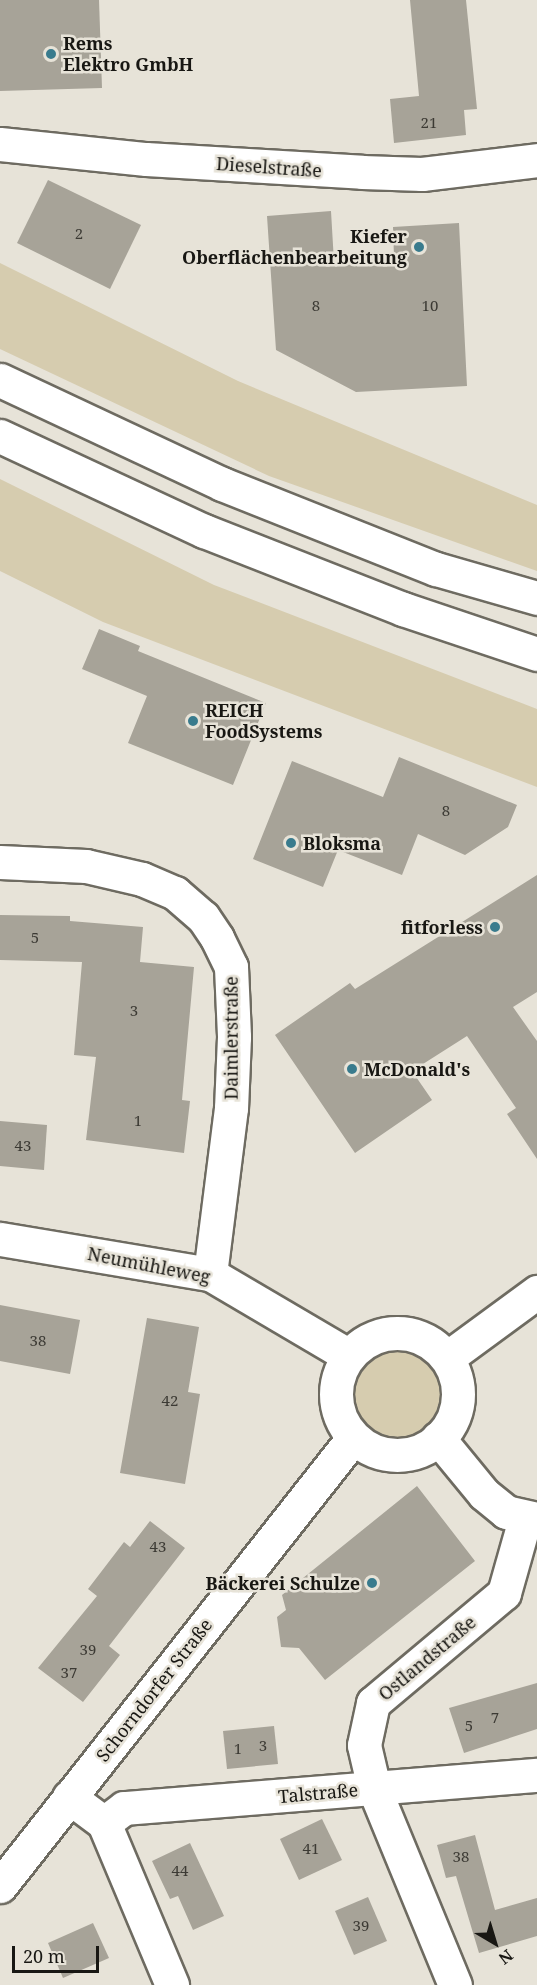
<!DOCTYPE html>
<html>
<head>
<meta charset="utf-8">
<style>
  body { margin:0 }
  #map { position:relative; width:537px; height:1985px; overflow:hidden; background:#e7e3d8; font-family:"Noto Serif",serif }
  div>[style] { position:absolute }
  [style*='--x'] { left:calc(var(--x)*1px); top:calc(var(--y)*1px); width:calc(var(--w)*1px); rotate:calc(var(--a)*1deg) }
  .green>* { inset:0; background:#d6ccaf }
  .round { border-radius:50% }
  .building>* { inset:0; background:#a7a398 }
  .roads { filter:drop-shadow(2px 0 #6e6b61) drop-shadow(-2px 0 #6e6b61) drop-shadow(0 2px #6e6b61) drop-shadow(0 -2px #6e6b61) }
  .street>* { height:33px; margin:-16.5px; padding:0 16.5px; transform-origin:16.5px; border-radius:16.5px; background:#fff }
  .secondary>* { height:33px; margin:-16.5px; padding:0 16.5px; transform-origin:16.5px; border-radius:16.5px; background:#fff }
  .secondary>.ring { margin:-16.5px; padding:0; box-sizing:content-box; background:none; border:33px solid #fff; border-radius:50% }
  .highway>* { height:33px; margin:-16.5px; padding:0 16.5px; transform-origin:16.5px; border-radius:16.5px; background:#fff }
  .dots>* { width:16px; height:16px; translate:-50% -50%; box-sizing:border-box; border:3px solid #e7e3d8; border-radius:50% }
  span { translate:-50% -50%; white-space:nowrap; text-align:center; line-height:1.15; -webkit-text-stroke:5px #e7e3d8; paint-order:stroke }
  .number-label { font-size:15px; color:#3c3a34 }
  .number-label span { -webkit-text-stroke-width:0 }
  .poi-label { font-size:18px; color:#181713; font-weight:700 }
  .left { translate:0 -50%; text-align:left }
  .right { translate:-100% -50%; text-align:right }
  .street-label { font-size:18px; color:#181713 }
  .north { position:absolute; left:465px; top:1913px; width:60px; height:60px; -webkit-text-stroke:4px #e7e3d8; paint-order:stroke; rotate:142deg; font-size:16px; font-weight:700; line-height:24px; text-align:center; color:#181713 }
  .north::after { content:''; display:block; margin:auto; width:21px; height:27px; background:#181713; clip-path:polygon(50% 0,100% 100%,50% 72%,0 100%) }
  .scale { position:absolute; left:12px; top:1946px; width:87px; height:27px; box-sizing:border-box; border:3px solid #181713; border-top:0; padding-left:8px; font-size:18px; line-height:21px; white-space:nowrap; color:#181713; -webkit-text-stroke:4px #e7e3d8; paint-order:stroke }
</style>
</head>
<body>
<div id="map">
  <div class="green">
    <div style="clip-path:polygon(0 263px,238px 381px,537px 505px,537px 571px,269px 476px,0 349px)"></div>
    <div style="clip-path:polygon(0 479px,214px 585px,537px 709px,537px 787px,103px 622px,0 571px)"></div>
    <div class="round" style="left:354px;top:1351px;width:92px;height:92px"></div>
  </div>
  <div class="building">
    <div style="clip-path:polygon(0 0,99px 0,102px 88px,0 91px)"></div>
    <div style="clip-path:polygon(410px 0,466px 0,477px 109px,464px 110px,466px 135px,394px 143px,390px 99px,419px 96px)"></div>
    <div style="clip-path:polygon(48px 180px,141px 225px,110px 289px,17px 243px)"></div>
    <div style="clip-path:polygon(331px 211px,334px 262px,394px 257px,393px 227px,459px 223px,467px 386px,356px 392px,276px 350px,267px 216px)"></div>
    <div style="clip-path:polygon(99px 629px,140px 646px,138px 651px,266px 703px,233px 785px,128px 743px,147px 696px,82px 669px)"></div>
    <div style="clip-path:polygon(399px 757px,517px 805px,508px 827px,465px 855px,418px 834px,402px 875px,338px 850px,323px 887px,253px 859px,292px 761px,383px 797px)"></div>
    <div style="clip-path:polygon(537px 875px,537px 992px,513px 1007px,537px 1041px,537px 1159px,507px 1114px,516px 1108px,467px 1036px,412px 1071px,432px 1100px,355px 1153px,275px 1035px,350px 983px,355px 989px)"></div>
    <div style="clip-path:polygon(0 915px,70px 916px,70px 921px,143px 927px,140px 962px,194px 967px,182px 1100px,190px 1101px,184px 1153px,86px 1140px,96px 1057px,74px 1055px,82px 962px,0 960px)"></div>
    <div style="clip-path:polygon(0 1121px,47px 1125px,44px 1170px,0 1166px)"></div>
    <div style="clip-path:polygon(0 1305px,80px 1320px,70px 1374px,0 1361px)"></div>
    <div style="clip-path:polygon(147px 1318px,199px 1327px,188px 1392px,200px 1394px,185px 1484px,120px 1473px)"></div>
    <div style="clip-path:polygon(417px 1486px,475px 1561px,325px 1680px,299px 1648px,281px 1647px,277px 1617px,286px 1610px,282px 1595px)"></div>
    <div style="clip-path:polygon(150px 1521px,185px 1548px,109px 1646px,120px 1655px,83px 1702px,38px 1668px,97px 1596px,88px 1589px,124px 1542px,130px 1547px)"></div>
    <div style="clip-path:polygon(537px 1683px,537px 1729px,464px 1753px,449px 1708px)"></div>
    <div style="clip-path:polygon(274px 1726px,278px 1764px,227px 1769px,223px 1731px)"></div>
    <div style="clip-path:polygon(322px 1819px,342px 1860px,299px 1880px,280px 1839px)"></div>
    <div style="clip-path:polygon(475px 1835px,495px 1910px,537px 1898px,537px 1936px,479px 1953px,456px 1876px,446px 1878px,437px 1845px)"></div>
    <div style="clip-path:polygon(190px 1843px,224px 1916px,193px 1930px,178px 1896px,170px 1899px,152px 1861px)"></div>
    <div style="clip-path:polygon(368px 1897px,387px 1941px,354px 1955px,335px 1911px)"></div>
    <div style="clip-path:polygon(93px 1923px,109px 1958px,63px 1978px,48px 1943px)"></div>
  </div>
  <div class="roads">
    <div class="street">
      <div style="--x:0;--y:144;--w:147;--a:5.9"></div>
      <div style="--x:146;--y:159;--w:216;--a:3.4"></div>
      <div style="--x:362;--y:172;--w:60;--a:1.9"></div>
      <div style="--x:422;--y:174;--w:116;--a:-6.9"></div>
      <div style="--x:0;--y:862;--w:86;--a:2.7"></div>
      <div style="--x:86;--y:866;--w:57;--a:13.1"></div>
      <div style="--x:142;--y:879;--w:36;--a:23"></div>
      <div style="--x:175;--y:893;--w:37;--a:41"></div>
      <div style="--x:203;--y:917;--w:25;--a:56"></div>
      <div style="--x:217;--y:938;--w:32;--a:64"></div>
      <div style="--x:231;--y:967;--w:70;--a:87.5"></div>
      <div style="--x:234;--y:1037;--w:71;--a:92.4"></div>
      <div style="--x:231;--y:1108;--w:167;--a:97.2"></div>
      <div style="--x:0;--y:1239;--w:213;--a:9.5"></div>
      <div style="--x:210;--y:1274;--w:161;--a:30.5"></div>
      <div style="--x:438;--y:1438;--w:72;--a:50.6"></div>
      <div style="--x:484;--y:1494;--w:28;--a:39"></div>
      <div style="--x:506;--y:1512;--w:32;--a:13"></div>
      <div style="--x:69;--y:1797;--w:44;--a:36.6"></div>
      <div style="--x:104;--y:1823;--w:176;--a:67.2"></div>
      <div style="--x:104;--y:1823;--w:25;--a:-37"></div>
      <div style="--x:124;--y:1808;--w:414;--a:-4.6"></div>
      <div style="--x:455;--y:1985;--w:213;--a:-112.4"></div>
      <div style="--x:374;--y:1788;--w:44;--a:-103.1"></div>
      <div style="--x:364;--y:1745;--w:43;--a:-77.9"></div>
      <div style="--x:373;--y:1703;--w:171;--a:-40"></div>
      <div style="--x:504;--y:1593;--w:77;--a:-74.2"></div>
    </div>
    <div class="secondary">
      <div class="ring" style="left:336px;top:1333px;width:89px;height:89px"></div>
      <div style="--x:447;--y:1358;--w:112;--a:-36.3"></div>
      <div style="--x:0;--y:1886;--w:570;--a:-51.76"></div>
    </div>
    <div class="highway">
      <div style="--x:0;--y:380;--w:245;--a:25.1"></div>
      <div style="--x:222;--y:484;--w:230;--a:21.7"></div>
      <div style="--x:436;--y:569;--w:105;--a:16"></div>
      <div style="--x:0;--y:436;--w:225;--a:25"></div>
      <div style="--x:204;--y:531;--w:214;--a:21.4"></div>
      <div style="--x:403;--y:609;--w:141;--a:18.6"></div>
    </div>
  </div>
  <div class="dots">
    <div style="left:51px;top:54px;background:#397b8d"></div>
    <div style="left:419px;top:247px;background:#397b8d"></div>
    <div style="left:193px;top:721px;background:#397b8d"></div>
    <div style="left:291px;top:843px;background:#397b8d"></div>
    <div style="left:495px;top:927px;background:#397b8d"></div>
    <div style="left:352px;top:1069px;background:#397b8d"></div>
    <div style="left:372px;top:1583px;background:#397b8d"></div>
  </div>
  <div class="number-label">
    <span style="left:429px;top:123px">21</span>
    <span style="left:79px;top:234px">2</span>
    <span style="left:316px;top:306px">8</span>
    <span style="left:430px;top:306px">10</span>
    <span style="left:446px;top:811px">8</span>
    <span style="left:35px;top:938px">5</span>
    <span style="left:134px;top:1011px">3</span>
    <span style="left:138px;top:1121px">1</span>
    <span style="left:23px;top:1146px">43</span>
    <span style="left:38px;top:1341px">38</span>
    <span style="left:170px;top:1401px">42</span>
    <span style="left:158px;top:1547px">43</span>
    <span style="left:88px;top:1650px">39</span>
    <span style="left:69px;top:1673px">37</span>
    <span style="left:495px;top:1718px">7</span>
    <span style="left:469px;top:1726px">5</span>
    <span style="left:263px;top:1746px">3</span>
    <span style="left:238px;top:1749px">1</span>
    <span style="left:311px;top:1849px">41</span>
    <span style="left:461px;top:1857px">38</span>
    <span style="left:180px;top:1871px">44</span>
    <span style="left:361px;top:1926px">39</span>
  </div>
  <div class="poi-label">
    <span class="left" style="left:63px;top:54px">Rems<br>Elektro GmbH</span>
    <span class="right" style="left:407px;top:247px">Kiefer<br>Oberflächenbearbeitung</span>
    <span class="left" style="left:205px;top:721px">REICH<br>FoodSystems</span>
    <span class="left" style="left:303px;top:843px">Bloksma</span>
    <span class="right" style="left:483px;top:927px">fitforless</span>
    <span class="left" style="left:364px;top:1069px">McDonald's</span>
    <span class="right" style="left:360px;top:1583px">Bäckerei Schulze</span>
  </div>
  <div class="street-label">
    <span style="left:269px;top:167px;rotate:4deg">Dieselstraße</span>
    <span style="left:231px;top:1038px;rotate:-90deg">Daimlerstraße</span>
    <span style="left:149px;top:1265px;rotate:11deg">Neumühleweg</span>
    <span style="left:427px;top:1658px;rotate:-40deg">Ostlandstraße</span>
    <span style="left:154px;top:1690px;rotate:-52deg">Schorndorfer Straße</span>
    <span style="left:318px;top:1793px;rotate:-5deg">Talstraße</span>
  </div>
  <div class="north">N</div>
  <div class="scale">20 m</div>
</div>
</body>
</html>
